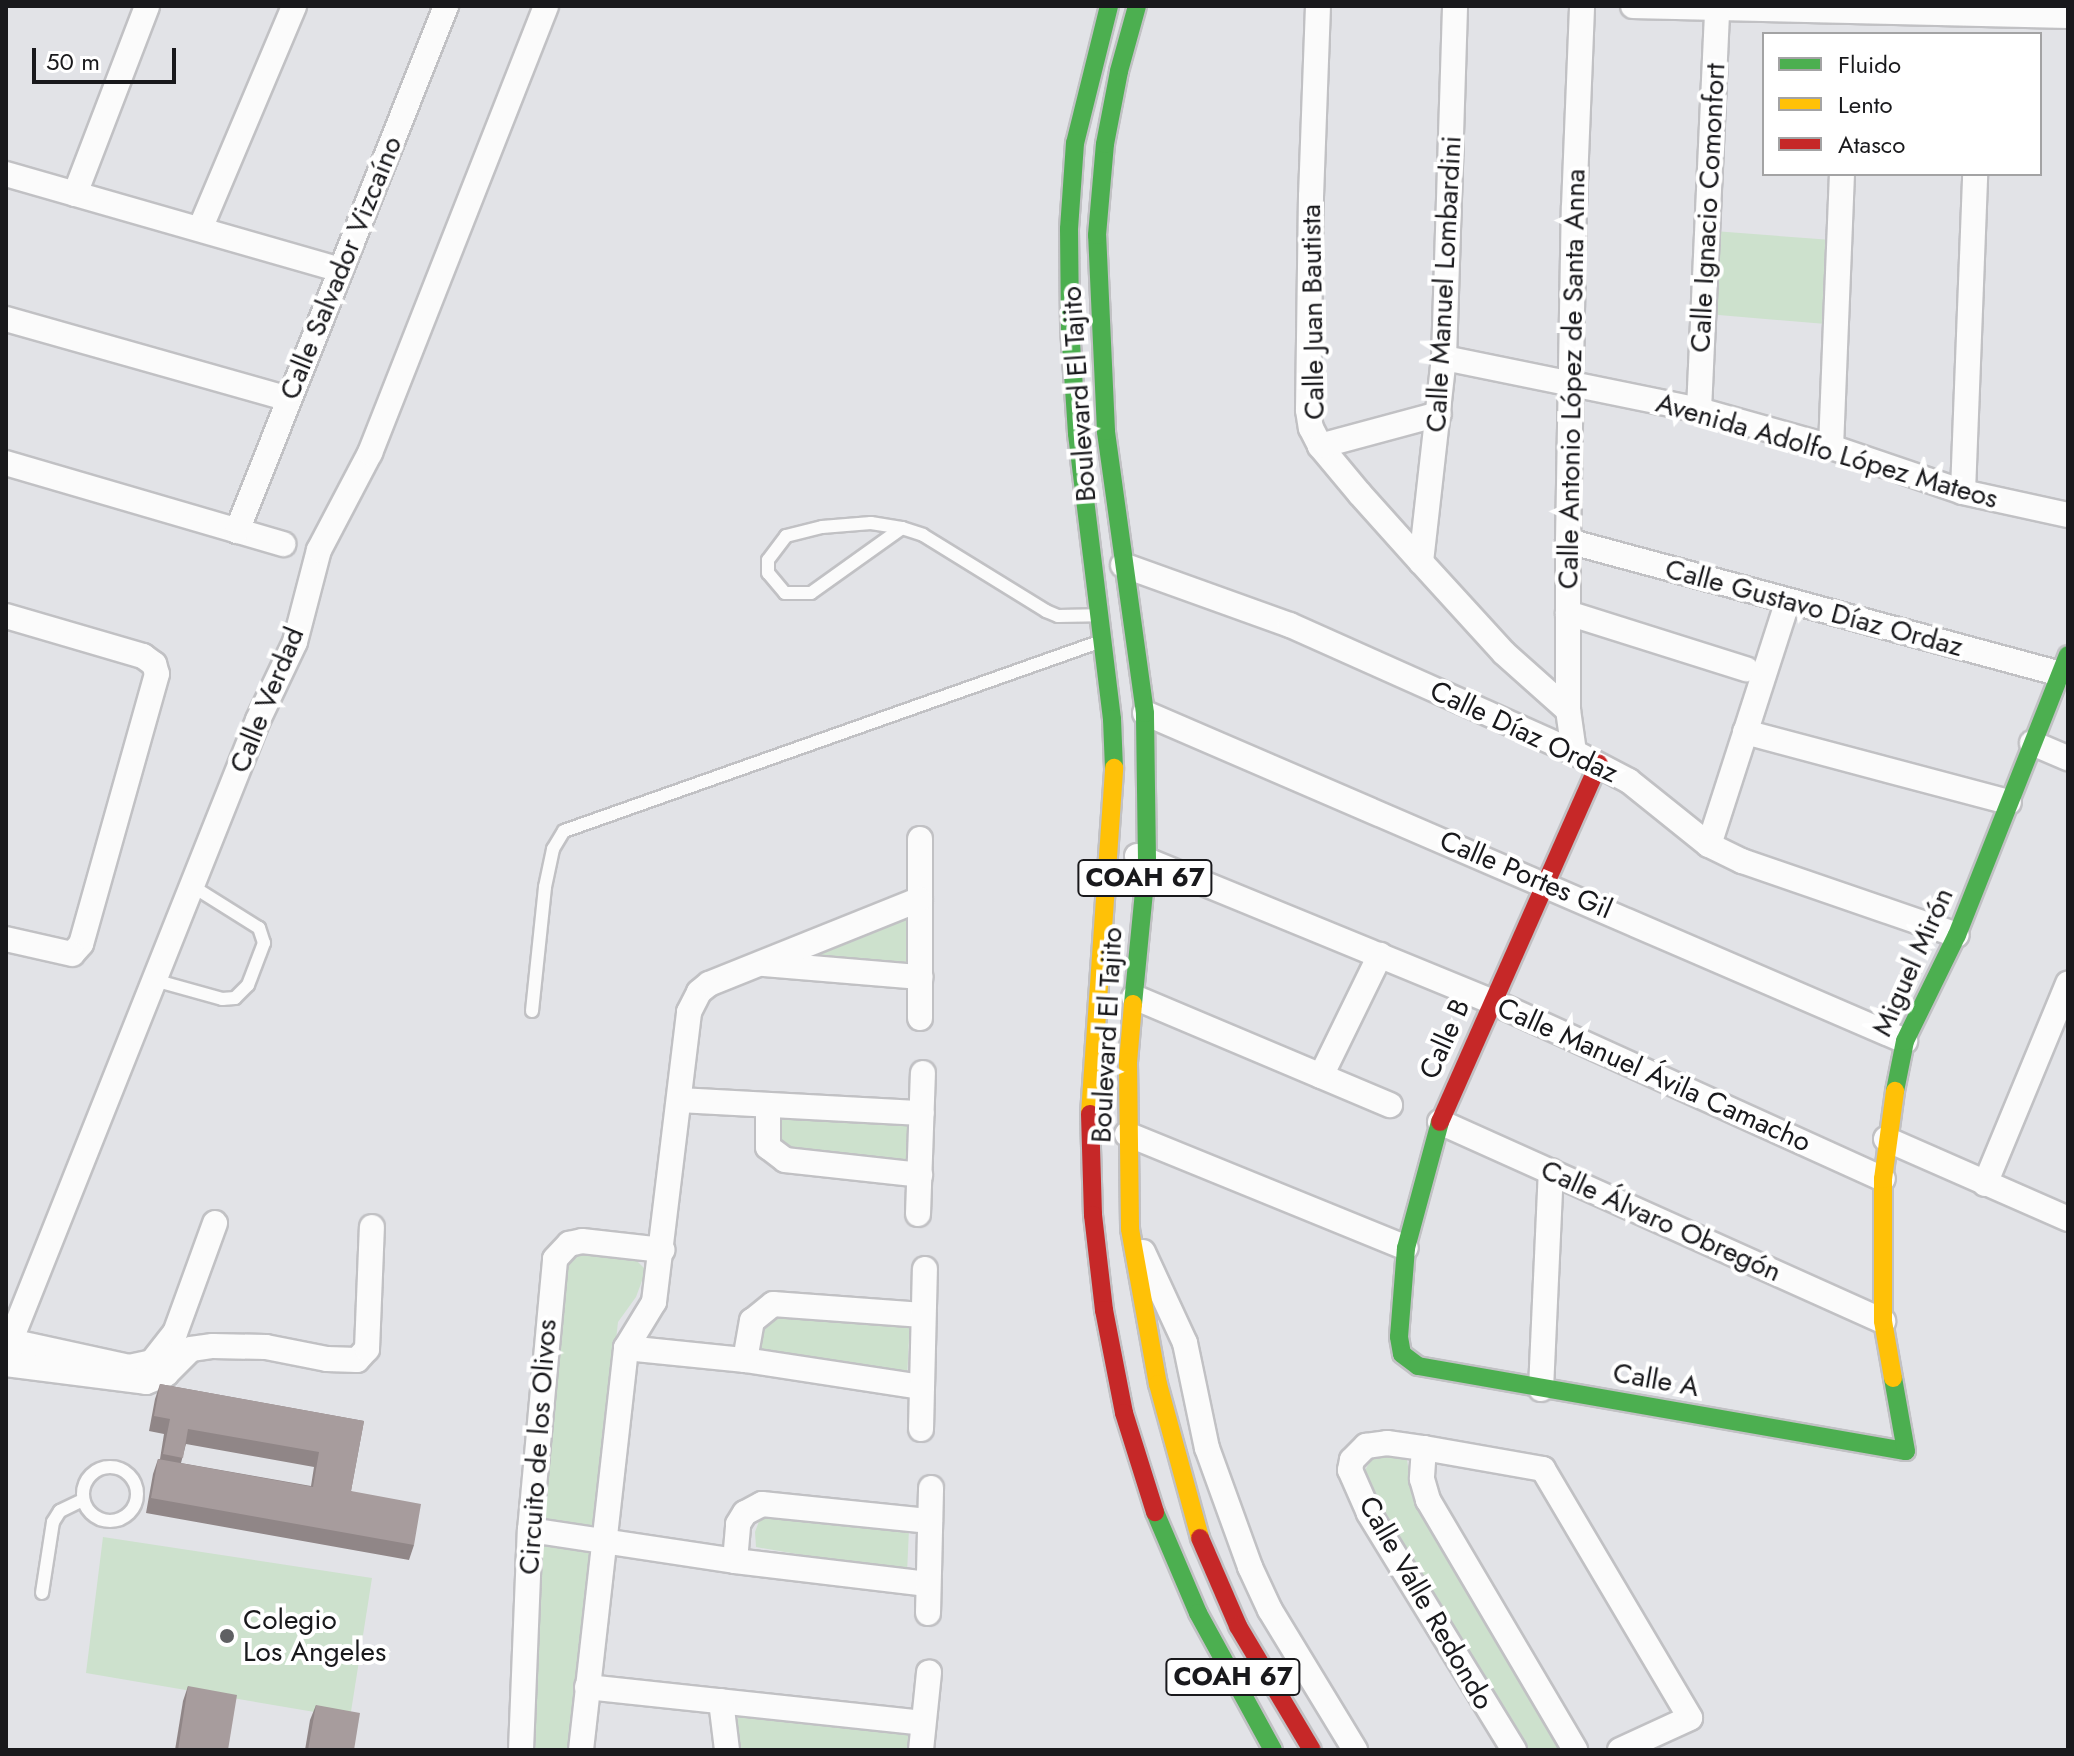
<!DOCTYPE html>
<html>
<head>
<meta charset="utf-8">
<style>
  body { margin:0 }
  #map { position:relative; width:2074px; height:1756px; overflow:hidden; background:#e2e3e7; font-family:Jost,sans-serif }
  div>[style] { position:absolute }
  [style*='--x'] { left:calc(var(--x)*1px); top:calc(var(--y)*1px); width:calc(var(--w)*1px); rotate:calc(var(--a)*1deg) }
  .green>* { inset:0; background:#cde1cd }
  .roads { filter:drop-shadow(2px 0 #c1c1c4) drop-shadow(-2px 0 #c1c1c4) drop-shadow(0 2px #c1c1c4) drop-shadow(0 -2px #c1c1c4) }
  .lane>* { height:12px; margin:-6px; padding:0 6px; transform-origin:6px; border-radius:6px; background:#fbfbfb }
  .lane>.ring { margin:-6px; padding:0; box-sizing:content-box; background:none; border:12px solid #fbfbfb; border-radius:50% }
  .street>* { height:24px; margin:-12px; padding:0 12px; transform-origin:12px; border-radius:12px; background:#fbfbfb }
  .fast>* { height:18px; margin:-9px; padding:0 9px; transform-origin:9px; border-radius:9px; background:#4caf50 }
  .slow>* { height:18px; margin:-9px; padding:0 9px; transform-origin:9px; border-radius:9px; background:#ffc107 }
  .jam>* { height:18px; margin:-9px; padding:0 9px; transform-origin:9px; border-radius:9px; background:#c62828 }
  .wall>* { inset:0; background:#908687 }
  .building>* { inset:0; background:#a79c9d }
  .dots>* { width:22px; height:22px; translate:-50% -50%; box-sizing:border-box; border:4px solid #fff; border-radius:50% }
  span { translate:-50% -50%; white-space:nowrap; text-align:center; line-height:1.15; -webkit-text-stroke:8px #fff; paint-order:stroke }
  .shield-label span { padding:2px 6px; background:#fff; border:2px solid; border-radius:6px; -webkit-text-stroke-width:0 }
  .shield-label { font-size:26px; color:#19191c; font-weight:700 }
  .street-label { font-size:28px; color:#19191c }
  .poi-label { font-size:28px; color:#19191c }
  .left { translate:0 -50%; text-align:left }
  .frame { position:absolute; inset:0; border:8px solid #19191c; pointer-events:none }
  .legend { position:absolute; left:1762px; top:32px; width:280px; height:144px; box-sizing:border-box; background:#fff; border:2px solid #a3a3a4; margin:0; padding:10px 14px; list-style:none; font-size:24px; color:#19191c }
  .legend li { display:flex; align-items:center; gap:16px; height:40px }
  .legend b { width:40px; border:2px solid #a3a3a4 }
  .scale { position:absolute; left:32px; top:48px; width:144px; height:36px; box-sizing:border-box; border:4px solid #19191c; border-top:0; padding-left:10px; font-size:24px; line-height:28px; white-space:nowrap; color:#19191c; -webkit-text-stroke:6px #fff; paint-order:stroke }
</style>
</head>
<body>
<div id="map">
  <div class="green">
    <div style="clip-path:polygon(1714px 231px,1832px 240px,1826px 324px,1707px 314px)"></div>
    <div style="clip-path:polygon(908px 908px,907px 971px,782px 961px)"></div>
    <div style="clip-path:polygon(781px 1115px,915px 1120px,914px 1169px,790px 1154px,778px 1145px)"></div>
    <div style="clip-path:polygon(581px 1252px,634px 1258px,646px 1270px,636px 1297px,618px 1322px,570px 1750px,535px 1750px,543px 1517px,566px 1271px,573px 1255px)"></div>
    <div style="clip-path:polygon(767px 1315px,910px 1320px,907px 1378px,750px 1355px)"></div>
    <div style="clip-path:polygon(1395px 1452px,1407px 1459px,1412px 1497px,1560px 1750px,1517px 1750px,1385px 1516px,1365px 1470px,1373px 1457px)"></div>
    <div style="clip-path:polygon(761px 1516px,909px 1529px,907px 1573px,756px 1547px,755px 1532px)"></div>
    <div style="clip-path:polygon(103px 1537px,372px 1578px,350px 1718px,86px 1673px)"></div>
    <div style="clip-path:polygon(738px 1709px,915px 1724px,912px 1750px,737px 1750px)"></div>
  </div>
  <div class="roads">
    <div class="lane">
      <div style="--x:902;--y:528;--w:112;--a:144.5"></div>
      <div style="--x:811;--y:593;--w:26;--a:180"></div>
      <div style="--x:785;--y:593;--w:26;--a:-130"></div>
      <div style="--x:768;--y:573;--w:13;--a:-90"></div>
      <div style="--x:768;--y:560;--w:30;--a:-53"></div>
      <div style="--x:786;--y:536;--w:37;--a:-14"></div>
      <div style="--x:822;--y:527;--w:49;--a:-4.7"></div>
      <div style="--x:871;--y:523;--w:31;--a:9"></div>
      <div style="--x:902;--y:528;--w:22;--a:18"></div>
      <div style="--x:923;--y:535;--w:145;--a:31.7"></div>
      <div style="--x:1046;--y:611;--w:13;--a:23"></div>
      <div style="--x:1058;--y:616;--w:39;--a:-1"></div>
      <div style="--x:154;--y:980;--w:71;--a:15.6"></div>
      <div style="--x:222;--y:999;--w:13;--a:-4"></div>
      <div style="--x:235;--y:998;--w:18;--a:-45"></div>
      <div style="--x:248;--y:985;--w:45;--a:-69.1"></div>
      <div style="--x:264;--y:943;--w:16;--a:-108"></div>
      <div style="--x:259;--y:928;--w:79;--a:-147.9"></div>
      <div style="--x:532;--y:1011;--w:125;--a:-84"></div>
      <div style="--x:545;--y:887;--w:39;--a:-78"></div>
      <div style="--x:553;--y:849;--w:21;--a:-59"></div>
      <div style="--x:564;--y:831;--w:567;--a:-19.46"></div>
      <div class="ring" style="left:83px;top:1467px;width:42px;height:42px"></div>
      <div style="--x:42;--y:1593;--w:72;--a:-81.2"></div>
      <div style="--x:53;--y:1522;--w:13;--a:-58"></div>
      <div style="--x:60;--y:1511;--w:25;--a:-26"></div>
    </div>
    <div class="street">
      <div style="--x:1318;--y:6;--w:190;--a:92.1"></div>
      <div style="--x:1311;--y:196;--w:214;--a:90.8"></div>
      <div style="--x:1308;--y:410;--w:18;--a:81"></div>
      <div style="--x:1311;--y:428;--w:20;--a:63"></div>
      <div style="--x:1320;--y:446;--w:62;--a:50.2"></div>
      <div style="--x:1360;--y:494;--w:91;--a:48.1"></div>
      <div style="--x:1421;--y:562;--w:123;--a:47.6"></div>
      <div style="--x:1504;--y:653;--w:86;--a:41.7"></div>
      <div style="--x:1633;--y:6;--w:435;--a:1.3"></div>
      <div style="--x:6;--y:174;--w:348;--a:16"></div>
      <div style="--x:75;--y:194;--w:201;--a:-69"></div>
      <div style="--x:200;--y:229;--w:242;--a:-67.1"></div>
      <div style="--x:6;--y:319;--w:294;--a:15.8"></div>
      <div style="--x:1444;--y:358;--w:260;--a:11.5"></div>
      <div style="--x:1699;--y:410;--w:137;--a:15.7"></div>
      <div style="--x:1831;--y:447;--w:139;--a:18.8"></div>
      <div style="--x:1963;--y:492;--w:107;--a:12.4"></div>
      <div style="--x:1699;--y:410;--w:404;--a:-87.4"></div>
      <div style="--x:1320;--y:446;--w:123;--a:-15.1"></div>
      <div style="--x:1831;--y:447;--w:273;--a:-87.7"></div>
      <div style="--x:6;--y:463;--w:289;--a:16.3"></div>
      <div style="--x:1963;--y:492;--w:318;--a:-87.8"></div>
      <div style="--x:237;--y:531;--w:565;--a:-68.29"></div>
      <div style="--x:1568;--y:541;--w:511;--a:15.1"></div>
      <div style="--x:1421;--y:562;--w:205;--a:-83.6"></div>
      <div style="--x:1444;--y:358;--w:352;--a:-88.2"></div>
      <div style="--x:1123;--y:565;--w:177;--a:19.8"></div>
      <div style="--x:1290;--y:625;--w:311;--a:24.1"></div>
      <div style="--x:1574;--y:752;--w:62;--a:27.8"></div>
      <div style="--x:1629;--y:781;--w:102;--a:38.7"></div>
      <div style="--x:1709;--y:845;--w:37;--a:26"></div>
      <div style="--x:1742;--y:861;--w:227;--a:19"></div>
      <div style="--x:1568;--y:613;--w:187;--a:17.5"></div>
      <div style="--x:6;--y:616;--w:143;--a:16.3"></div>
      <div style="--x:143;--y:656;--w:14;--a:36"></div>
      <div style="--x:154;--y:664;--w:10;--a:73"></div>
      <div style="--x:157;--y:674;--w:280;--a:105.7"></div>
      <div style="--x:81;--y:944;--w:13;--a:132"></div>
      <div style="--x:72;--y:954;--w:68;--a:-167.2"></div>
      <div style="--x:1145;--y:713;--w:828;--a:23.34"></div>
      <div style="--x:1745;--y:732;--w:273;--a:14.9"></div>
      <div style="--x:2032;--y:743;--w:39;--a:23"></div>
      <div style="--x:1574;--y:752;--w:42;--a:-98.1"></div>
      <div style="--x:1568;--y:710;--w:169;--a:-90"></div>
      <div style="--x:1568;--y:541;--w:334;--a:-89"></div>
      <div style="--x:1574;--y:207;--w:201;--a:-87.7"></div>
      <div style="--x:1709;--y:845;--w:256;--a:-72.1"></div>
      <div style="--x:1137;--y:856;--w:385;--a:22.3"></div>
      <div style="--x:1493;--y:1002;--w:428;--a:24.4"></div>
      <div style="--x:764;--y:964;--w:157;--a:4.8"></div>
      <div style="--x:1134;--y:997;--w:278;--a:22.9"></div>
      <div style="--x:920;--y:1018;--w:179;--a:-90"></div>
      <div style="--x:1321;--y:1076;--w:135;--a:-64"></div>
      <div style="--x:679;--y:1100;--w:243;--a:3.1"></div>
      <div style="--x:768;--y:1105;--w:42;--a:90"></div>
      <div style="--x:768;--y:1147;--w:21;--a:37"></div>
      <div style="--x:785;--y:1160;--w:136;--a:6.3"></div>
      <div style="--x:1440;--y:1122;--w:486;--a:24.2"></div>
      <div style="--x:1127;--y:1134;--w:301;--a:22.2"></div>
      <div style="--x:1886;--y:1139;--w:199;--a:23.7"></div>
      <div style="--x:1985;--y:1184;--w:217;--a:-67.5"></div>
      <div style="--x:918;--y:1214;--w:141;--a:-88"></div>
      <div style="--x:1143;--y:1252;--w:100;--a:65.2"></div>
      <div style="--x:1185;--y:1343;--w:107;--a:78.2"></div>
      <div style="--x:1207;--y:1448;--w:127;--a:70.1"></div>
      <div style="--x:1250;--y:1567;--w:47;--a:65.1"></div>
      <div style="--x:1270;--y:1610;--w:164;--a:58.7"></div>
      <div style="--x:10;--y:1341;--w:122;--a:12.3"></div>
      <div style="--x:129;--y:1367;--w:24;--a:-12"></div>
      <div style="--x:152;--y:1362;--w:37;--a:-52"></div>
      <div style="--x:175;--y:1333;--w:117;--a:-70"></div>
      <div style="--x:626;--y:1348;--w:120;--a:5.8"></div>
      <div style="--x:745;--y:1360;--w:179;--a:8.7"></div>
      <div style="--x:6;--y:1352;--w:680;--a:-68.26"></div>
      <div style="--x:258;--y:720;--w:86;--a:-64.6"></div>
      <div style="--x:295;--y:642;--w:95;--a:-75.4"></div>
      <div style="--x:319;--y:550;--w:110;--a:-62.3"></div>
      <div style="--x:370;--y:453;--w:480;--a:-68.5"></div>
      <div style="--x:745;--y:1360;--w:40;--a:-80"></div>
      <div style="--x:752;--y:1321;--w:27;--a:-39"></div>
      <div style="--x:773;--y:1304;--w:150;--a:4.2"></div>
      <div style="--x:6;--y:1364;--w:141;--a:7.3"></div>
      <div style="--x:146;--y:1382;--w:22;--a:-22"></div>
      <div style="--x:166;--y:1374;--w:35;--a:-45"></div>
      <div style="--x:191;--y:1349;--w:22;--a:-8"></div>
      <div style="--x:213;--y:1346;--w:53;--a:1.1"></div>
      <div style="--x:266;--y:1347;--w:62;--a:11.1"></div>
      <div style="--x:327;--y:1359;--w:30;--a:2"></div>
      <div style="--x:357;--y:1360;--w:15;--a:-48"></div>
      <div style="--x:367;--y:1349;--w:122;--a:-87.7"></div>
      <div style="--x:1541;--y:1389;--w:218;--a:-87.4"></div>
      <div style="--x:921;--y:1429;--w:160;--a:-88.6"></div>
      <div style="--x:1424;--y:1448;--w:31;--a:94"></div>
      <div style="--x:1422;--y:1479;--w:22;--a:74"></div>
      <div style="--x:1428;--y:1500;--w:290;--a:59.5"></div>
      <div style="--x:530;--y:1530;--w:207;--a:8.6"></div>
      <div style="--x:735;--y:1561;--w:194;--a:6.8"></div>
      <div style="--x:735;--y:1561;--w:37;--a:-85"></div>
      <div style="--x:738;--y:1524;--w:13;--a:-58"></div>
      <div style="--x:745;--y:1513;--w:19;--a:-28"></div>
      <div style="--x:762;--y:1504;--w:169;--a:5.8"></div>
      <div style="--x:928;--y:1613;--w:125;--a:-88.6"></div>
      <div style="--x:587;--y:1687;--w:338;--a:6.1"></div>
      <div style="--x:721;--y:1701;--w:49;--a:83"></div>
      <div style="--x:521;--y:1750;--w:220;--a:-87.7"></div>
      <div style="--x:530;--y:1530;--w:272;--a:-84.7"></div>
      <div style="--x:555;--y:1259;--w:21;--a:-47"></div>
      <div style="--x:569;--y:1244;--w:13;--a:-13"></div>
      <div style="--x:582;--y:1241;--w:81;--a:6.4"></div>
      <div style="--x:581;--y:1750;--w:405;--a:-83.6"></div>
      <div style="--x:626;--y:1348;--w:54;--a:-58.7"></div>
      <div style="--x:654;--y:1302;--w:292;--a:-83.1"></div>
      <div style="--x:689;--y:1012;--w:22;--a:-63"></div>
      <div style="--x:699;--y:992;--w:13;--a:-39"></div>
      <div style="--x:709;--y:984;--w:227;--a:-21.9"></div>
      <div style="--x:921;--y:1750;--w:78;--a:-84.1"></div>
      <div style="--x:1514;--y:1750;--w:278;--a:-121.5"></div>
      <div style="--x:1369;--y:1513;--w:47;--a:-113.8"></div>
      <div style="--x:1350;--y:1470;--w:10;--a:-79"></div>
      <div style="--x:1352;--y:1460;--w:20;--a:-45"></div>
      <div style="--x:1366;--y:1446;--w:21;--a:-8"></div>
      <div style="--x:1387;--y:1443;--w:37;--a:8"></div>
      <div style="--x:1424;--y:1448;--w:121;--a:10"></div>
      <div style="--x:1543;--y:1469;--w:289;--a:59.4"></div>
      <div style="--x:1690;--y:1718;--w:77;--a:155.4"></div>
    </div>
    <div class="fast">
      <div style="--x:1109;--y:6;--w:141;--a:103.9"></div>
      <div style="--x:1075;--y:143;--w:86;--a:94"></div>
      <div style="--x:1069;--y:229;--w:99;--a:89.4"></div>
      <div style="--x:1070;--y:328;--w:106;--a:86.2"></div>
      <div style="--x:1077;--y:434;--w:287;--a:83"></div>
      <div style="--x:1112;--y:719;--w:49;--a:87.7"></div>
      <div style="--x:1133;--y:1004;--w:145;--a:-84.4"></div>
      <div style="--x:1147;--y:860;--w:147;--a:-90.8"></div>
      <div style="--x:1145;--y:713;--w:285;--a:-97.9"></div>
      <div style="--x:1106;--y:431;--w:196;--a:-92.6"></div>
      <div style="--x:1097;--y:235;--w:91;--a:-85"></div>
      <div style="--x:1105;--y:144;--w:74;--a:-79.1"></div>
      <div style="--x:1119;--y:71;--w:67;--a:-74.5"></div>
      <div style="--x:1895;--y:1091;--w:51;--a:-78.7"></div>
      <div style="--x:1905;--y:1041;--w:118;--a:-63.9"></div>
      <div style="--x:1957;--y:935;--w:301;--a:-68.4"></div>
      <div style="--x:1440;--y:1122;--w:131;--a:105.1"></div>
      <div style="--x:1406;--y:1248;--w:89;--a:94.5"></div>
      <div style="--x:1399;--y:1337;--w:17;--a:80"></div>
      <div style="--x:1402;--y:1354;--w:20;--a:37"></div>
      <div style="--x:1418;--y:1366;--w:495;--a:9.9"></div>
      <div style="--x:1906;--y:1451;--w:74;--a:-100.1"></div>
      <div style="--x:1155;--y:1512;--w:110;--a:66.9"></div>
      <div style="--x:1198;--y:1613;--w:156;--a:61.3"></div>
    </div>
    <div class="slow">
      <div style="--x:1133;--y:1004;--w:58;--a:94.9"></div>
      <div style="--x:1128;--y:1062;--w:167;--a:89.3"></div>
      <div style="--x:1130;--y:1229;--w:158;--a:79.8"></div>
      <div style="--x:1158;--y:1384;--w:160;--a:74.7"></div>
      <div style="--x:1090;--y:1114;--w:347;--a:-86"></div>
      <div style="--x:1893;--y:1378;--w:58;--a:-100"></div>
      <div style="--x:1883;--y:1321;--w:142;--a:-90"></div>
      <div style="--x:1883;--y:1179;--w:89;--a:-82.2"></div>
    </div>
    <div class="jam">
      <div style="--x:1090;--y:1114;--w:101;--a:88.3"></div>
      <div style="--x:1093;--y:1215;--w:96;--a:83.4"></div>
      <div style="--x:1104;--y:1310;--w:105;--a:79"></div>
      <div style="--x:1124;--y:1413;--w:104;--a:72.6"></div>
      <div style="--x:1440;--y:1122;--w:392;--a:-66.1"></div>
      <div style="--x:1200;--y:1538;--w:96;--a:66.6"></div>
      <div style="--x:1238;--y:1626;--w:144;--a:59.2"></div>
    </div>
  </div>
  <div class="wall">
    <div style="clip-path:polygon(evenodd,160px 1384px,364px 1421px,351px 1491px,414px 1545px,409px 1560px,146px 1513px,153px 1474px,158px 1459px,160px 1459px,164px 1434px,149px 1431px,155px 1399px,160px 1384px,186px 1444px,314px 1467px,311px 1486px,181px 1463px,186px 1444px)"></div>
    <div style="clip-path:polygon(188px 1686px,228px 1750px,175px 1750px,183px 1701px)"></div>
    <div style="clip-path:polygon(316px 1705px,354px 1750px,305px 1750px,310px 1720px)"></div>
  </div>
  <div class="building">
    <div style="clip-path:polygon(160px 1384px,364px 1421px,351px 1491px,421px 1504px,414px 1545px,151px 1498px,158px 1459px,313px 1487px,319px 1452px,188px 1429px,183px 1458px,163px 1454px,170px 1419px,154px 1416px)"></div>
    <div style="clip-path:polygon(188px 1686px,237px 1695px,228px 1750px,178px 1750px)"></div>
    <div style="clip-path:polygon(316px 1705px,360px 1713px,354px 1750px,308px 1750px)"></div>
  </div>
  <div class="dots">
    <div style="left:227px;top:1636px;background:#5f6063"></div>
  </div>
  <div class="shield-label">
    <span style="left:1145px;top:878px">COAH 67</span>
    <span style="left:1233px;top:1677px">COAH 67</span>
  </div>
  <div class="street-label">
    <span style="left:1708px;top:208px;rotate:-87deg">Calle Ignacio Comonfort</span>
    <span style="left:341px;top:268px;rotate:-68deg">Calle Salvador Vizcaíno</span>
    <span style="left:1444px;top:284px;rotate:-87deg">Calle Manuel Lombardini</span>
    <span style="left:1313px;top:312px;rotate:-91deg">Calle Juan Bautista</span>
    <span style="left:1572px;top:379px;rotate:-89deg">Calle Antonio López de Santa Anna</span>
    <span style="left:1079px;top:394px;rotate:-94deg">Boulevard El Tajito</span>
    <span style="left:1827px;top:451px;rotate:16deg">Avenida Adolfo López Mateos</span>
    <span style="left:1814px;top:608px;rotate:15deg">Calle Gustavo Díaz Ordaz</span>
    <span style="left:267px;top:700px;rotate:-68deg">Calle Verdad</span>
    <span style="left:1524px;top:732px;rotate:25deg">Calle Díaz Ordaz</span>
    <span style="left:1526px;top:875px;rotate:23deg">Calle Portes Gil</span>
    <span style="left:1913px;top:962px;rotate:-66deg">Miguel Mirón</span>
    <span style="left:1107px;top:1035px;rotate:-87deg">Boulevard El Tajito</span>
    <span style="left:1445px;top:1039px;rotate:-66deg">Calle B</span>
    <span style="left:1654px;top:1075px;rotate:24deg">Calle Manuel Ávila Camacho</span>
    <span style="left:1661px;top:1221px;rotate:24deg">Calle Álvaro Obregón</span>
    <span style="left:1656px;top:1380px;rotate:10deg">Calle A</span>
    <span style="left:538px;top:1447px;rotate:-86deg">Circuito de los Olivos</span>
    <span style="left:1426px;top:1603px;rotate:60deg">Calle Valle Redondo</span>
  </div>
  <div class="poi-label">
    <span class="left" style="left:243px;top:1636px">Colegio<br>Los Angeles</span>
  </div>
  <div class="frame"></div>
  <ul class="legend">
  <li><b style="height:10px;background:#4caf50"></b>Fluido</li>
  <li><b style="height:10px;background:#ffc107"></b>Lento</li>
  <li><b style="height:10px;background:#c62828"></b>Atasco</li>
  </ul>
  <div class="scale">50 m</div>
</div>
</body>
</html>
